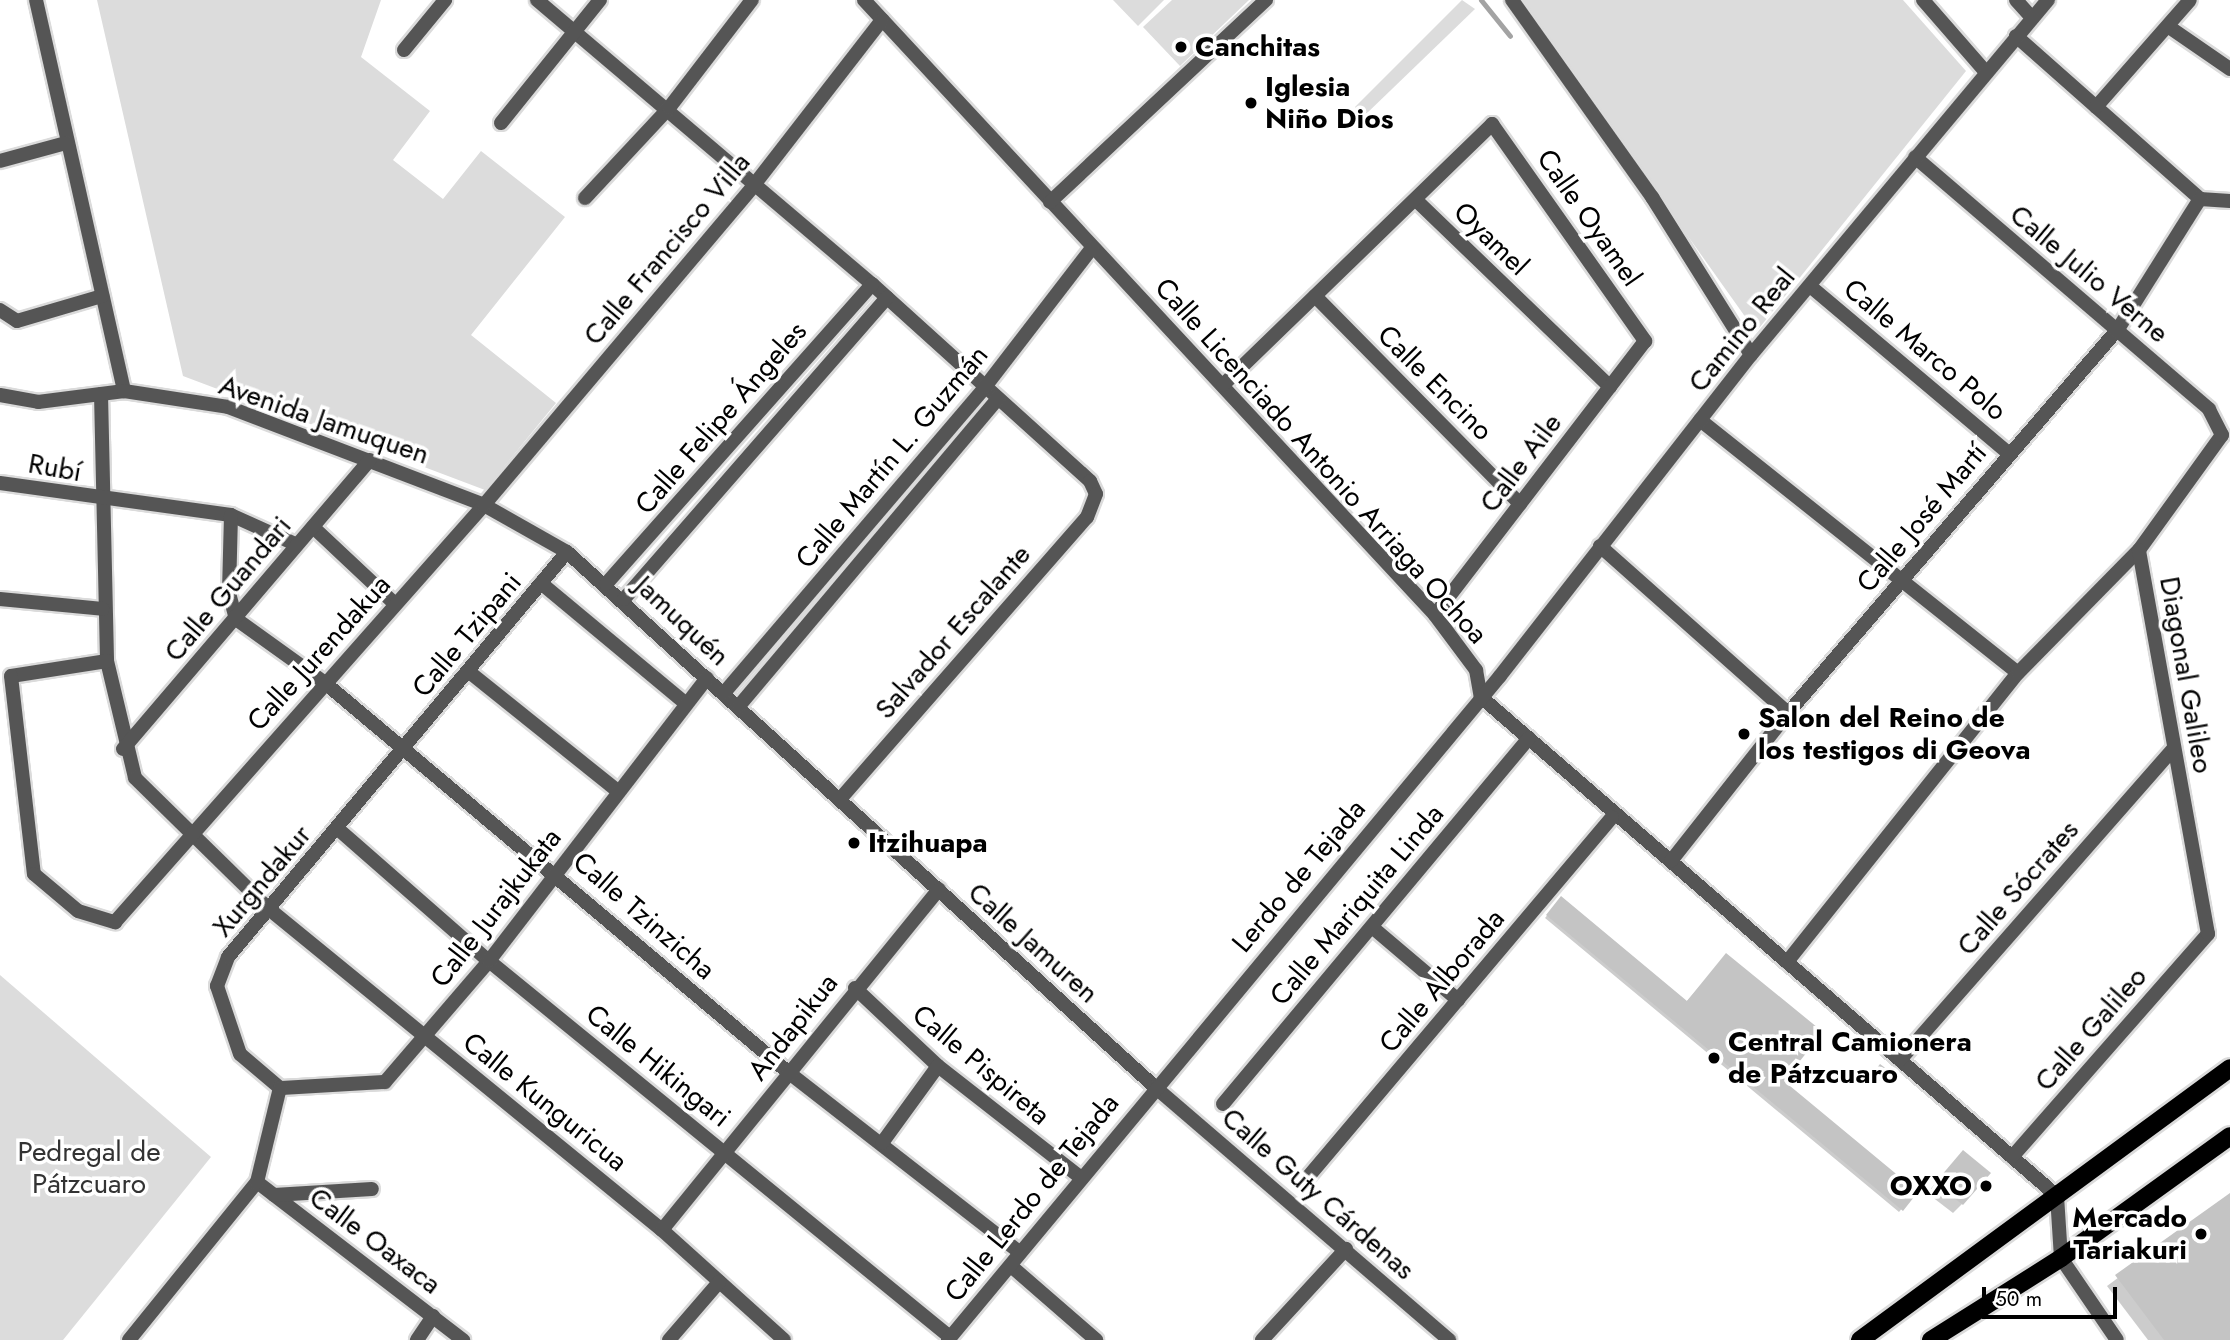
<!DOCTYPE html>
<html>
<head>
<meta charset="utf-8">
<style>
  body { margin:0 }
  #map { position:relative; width:2230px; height:1340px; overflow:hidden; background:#fff; font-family:Jost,sans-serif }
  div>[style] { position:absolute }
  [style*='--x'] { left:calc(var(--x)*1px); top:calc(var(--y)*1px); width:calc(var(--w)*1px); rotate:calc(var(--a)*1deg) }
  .green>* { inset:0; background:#dcdcdc }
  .shadow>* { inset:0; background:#0003 }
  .stream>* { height:5px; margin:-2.5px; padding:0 2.5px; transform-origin:2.5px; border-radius:2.5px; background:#a3a3a3 }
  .building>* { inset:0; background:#c4c4c4 }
  .roads { filter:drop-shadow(2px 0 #dbdbdb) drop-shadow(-2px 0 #dbdbdb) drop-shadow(0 2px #dbdbdb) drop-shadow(0 -2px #dbdbdb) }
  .minor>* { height:14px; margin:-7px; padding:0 7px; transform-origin:7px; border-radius:7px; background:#555 }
  .primary>* { height:18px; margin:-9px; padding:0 9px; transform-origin:9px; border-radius:9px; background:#000 }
  .dots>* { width:19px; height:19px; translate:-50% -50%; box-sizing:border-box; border:4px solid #fff; border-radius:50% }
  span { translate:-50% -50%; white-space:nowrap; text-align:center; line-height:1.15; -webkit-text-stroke:7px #fff; paint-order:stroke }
  .poi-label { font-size:28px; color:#000; font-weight:700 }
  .left { translate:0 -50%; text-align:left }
  .right { translate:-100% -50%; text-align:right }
  .street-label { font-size:28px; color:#000 }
  .park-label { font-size:28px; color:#333 }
  .scale { position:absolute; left:1982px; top:1287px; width:135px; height:32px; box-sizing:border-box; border:4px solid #000; border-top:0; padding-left:9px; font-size:21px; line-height:24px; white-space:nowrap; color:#000; -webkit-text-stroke:5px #fff; paint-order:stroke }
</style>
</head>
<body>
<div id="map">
  <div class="green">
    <div style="clip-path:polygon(97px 0,381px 0,361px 57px,430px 111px,393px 160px,443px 199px,481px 151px,565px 217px,471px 335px,556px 403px,485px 490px,183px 376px)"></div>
    <div style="clip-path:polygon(1113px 0,1164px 0,1138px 26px)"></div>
    <div style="clip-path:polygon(1172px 0,1249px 0,1180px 66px,1143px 27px)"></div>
    <div style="clip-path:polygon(1462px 0,1475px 9px,1364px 116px,1355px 107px)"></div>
    <div style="clip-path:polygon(1520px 0,1903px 0,1966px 71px,1756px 332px)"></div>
    <div style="clip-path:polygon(0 975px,211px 1157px,63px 1340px,0 1340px)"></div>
  </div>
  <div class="shadow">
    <div style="clip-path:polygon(1561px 899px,1686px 1002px,1727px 955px,1781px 1081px,1916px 1192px,1899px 1212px,1545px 918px)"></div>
    <div style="clip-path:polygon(1954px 1162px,1962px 1204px,1953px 1213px,1927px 1193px)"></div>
    <div style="clip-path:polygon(2230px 1195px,2230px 1340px,2148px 1340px,2107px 1286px)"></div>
  </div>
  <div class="stream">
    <div style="--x:1481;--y:0;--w:46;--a:51.1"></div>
  </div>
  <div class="building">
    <div style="clip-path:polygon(1561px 896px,1687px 1001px,1726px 953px,1823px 1032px,1784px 1081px,1918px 1192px,1903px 1211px,1546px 915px)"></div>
    <div style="clip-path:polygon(1880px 1064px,1888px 1070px,1878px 1083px,1870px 1077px)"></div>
    <div style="clip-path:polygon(1963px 1150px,1991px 1173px,1963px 1205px,1935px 1183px)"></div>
    <div style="clip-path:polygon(2230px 1193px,2230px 1340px,2164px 1340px,2115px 1275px)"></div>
  </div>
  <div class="roads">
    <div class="minor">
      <div style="--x:36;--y:0;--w:401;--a:77.3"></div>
      <div style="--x:537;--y:0;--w:439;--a:40.3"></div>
      <div style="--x:872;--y:284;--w:294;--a:42.1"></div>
      <div style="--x:1090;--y:481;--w:14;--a:65"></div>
      <div style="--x:1096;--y:494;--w:25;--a:111"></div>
      <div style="--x:1087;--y:517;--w:375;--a:131.2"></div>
      <div style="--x:864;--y:0;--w:839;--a:47.12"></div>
      <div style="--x:1435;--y:615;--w:69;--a:53.3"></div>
      <div style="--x:1476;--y:670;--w:27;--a:80"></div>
      <div style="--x:1481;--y:697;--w:762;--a:40.9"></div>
      <div style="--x:2057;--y:1196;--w:62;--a:86.3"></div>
      <div style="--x:2061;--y:1258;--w:99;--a:55.7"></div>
      <div style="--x:1512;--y:0;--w:242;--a:54.6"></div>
      <div style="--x:1652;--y:197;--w:186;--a:57.9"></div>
      <div style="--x:1923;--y:0;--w:94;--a:48.9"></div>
      <div style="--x:2016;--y:0;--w:24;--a:48"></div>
      <div style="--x:2169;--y:27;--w:74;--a:34.5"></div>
      <div style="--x:2016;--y:36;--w:246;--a:41.5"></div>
      <div style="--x:2200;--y:199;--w:30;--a:4"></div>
      <div style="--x:404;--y:50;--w:65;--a:-50.6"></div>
      <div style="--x:2096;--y:107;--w:142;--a:-48.7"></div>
      <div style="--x:501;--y:123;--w:158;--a:-51.2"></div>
      <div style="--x:0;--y:161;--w:68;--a:-15.3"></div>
      <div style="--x:585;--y:198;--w:123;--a:-47"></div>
      <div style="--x:669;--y:108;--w:136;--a:-52.5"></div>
      <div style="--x:1417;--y:201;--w:268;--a:43.9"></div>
      <div style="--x:1050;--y:202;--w:296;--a:-43.1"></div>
      <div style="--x:1810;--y:286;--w:259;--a:40.1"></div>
      <div style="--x:1315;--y:296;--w:292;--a:45.4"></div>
      <div style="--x:0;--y:310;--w:20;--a:33"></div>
      <div style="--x:17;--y:321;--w:89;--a:-16.4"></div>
      <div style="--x:1223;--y:385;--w:375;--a:-44.1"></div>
      <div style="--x:1492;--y:124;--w:266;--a:54.8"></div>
      <div style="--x:1645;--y:341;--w:345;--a:127.5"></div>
      <div style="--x:101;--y:394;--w:267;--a:88.7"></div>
      <div style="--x:107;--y:661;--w:120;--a:76.5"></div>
      <div style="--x:135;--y:778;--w:187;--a:44.4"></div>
      <div style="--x:269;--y:909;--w:507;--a:39.24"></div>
      <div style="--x:662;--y:1230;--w:164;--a:42"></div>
      <div style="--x:0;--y:395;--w:39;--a:10"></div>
      <div style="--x:38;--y:402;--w:87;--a:-7.3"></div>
      <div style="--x:124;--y:391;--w:105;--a:8.7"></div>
      <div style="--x:228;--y:407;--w:274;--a:20.9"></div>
      <div style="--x:484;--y:505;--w:95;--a:29.5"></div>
      <div style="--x:567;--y:552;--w:795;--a:42.3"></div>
      <div style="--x:1155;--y:1087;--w:388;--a:40.7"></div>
      <div style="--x:1700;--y:420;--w:406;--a:38.5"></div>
      <div style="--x:0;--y:483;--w:233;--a:7.9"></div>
      <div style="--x:231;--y:515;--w:72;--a:24.4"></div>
      <div style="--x:231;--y:515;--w:78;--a:91.5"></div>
      <div style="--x:229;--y:593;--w:27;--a:75"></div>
      <div style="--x:236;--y:619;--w:110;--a:35.7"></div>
      <div style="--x:325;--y:683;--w:605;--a:40.04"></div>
      <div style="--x:788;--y:1072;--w:293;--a:37.9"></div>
      <div style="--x:313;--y:527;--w:112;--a:43.2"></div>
      <div style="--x:1600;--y:546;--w:251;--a:41.6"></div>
      <div style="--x:541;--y:583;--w:187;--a:39.8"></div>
      <div style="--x:606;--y:584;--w:401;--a:-48.4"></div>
      <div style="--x:0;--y:599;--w:103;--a:5.5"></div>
      <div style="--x:624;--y:599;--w:400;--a:-48.9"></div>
      <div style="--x:107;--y:661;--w:97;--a:171.1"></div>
      <div style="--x:11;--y:676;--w:199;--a:83.4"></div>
      <div style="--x:34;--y:874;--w:57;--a:40.1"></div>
      <div style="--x:78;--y:911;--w:39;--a:17"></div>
      <div style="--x:115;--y:922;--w:557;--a:-48.49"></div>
      <div style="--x:484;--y:505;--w:419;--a:-49.8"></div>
      <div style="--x:754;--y:185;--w:209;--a:-52.2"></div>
      <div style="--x:468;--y:671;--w:192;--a:38.7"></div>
      <div style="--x:724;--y:693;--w:402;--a:-49.5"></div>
      <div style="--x:985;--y:387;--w:175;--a:-52.4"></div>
      <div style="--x:739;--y:706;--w:402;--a:-49.9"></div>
      <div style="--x:123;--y:749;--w:380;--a:-49.5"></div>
      <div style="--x:338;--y:829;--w:201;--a:41.2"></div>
      <div style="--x:489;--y:961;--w:595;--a:39.2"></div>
      <div style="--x:1671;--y:861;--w:189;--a:-51.7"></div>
      <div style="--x:1788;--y:713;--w:506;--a:-49.33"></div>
      <div style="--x:2118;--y:329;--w:154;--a:-57.8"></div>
      <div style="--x:1372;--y:927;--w:113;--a:40.3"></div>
      <div style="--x:1787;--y:962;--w:370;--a:-51.4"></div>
      <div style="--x:2018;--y:673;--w:173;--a:-45.5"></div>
      <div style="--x:2139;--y:550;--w:142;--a:-54.2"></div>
      <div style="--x:2222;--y:435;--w:29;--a:-117"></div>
      <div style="--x:2209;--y:409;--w:387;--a:-139.4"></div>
      <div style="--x:855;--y:988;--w:114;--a:43.2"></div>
      <div style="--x:938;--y:1066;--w:179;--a:38"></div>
      <div style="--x:1900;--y:1060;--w:415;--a:-48.7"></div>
      <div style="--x:280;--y:1088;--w:52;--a:-139.6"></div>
      <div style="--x:240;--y:1054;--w:72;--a:-108.7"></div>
      <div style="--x:217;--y:986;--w:31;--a:-69"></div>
      <div style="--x:228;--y:957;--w:528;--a:-50.07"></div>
      <div style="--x:280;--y:1088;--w:105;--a:-3.3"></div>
      <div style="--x:385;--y:1082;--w:160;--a:-49.3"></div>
      <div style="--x:489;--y:961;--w:357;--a:-52.4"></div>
      <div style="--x:1223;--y:1104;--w:477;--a:-50.1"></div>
      <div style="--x:882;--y:1143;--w:95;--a:-54"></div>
      <div style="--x:2012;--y:1157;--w:297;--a:-48.7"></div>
      <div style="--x:2208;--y:934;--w:390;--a:-100.2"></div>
      <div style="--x:1308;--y:1177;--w:471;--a:-49.8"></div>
      <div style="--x:257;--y:1182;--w:260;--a:37.5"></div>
      <div style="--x:274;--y:1195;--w:98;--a:-3.5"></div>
      <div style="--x:662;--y:1230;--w:439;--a:-50.9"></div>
      <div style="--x:1011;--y:1266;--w:113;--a:41"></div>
      <div style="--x:129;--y:1340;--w:203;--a:-51"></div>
      <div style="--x:257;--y:1182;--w:97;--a:-76.3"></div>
      <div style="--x:417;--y:1340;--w:29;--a:-56"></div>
      <div style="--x:669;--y:1340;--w:77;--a:-49.2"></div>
      <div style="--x:948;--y:1340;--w:863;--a:-50.26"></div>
      <div style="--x:1500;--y:676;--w:407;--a:-52"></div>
      <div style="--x:1751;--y:355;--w:463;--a:-50.1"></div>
      <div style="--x:1262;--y:1340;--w:124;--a:-47.3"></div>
    </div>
    <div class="primary">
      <div style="--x:1860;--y:1340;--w:459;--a:-36.3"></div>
      <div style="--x:1931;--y:1340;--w:154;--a:-32.2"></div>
      <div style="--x:2061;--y:1258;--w:208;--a:-35.8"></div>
    </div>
  </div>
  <div class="dots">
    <div style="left:1181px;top:47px;background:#000"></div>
    <div style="left:1251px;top:103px;background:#000"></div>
    <div style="left:1744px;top:734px;background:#000"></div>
    <div style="left:854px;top:843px;background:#000"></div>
    <div style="left:1714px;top:1058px;background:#000"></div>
    <div style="left:1986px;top:1186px;background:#000"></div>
    <div style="left:2201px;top:1234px;background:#000"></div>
  </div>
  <div class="poi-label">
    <span class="left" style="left:1195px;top:47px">Canchitas</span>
    <span class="left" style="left:1265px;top:103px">Iglesia<br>Niño Dios</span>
    <span class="left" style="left:1758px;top:734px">Salon del Reino de<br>los testigos di Geova</span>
    <span class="left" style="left:868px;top:843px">Itzihuapa</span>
    <span class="left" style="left:1728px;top:1058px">Central Camionera<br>de Pátzcuaro</span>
    <span class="right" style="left:1972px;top:1186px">OXXO</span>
    <span class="right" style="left:2187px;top:1234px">Mercado<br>Tariakuri</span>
  </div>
  <div class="street-label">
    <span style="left:1589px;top:218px;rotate:55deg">Calle Oyamel</span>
    <span style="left:1491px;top:239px;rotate:44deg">Oyamel</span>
    <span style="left:667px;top:249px;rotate:-50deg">Calle Francisco Villa</span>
    <span style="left:2089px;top:274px;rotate:40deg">Calle Julio Verne</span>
    <span style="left:1742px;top:330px;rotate:-51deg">Camino Real</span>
    <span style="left:1925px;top:350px;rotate:40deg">Calle Marco Polo</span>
    <span style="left:1435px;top:383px;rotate:45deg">Calle Encino</span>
    <span style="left:721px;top:418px;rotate:-49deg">Calle Felipe Ángeles</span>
    <span style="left:324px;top:420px;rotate:19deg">Avenida Jamuquen</span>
    <span style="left:892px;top:457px;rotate:-50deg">Calle Martín L. Guzmán</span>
    <span style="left:1321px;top:461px;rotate:48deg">Calle Licenciado Antonio Arriaga Ochoa</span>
    <span style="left:1521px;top:463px;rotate:-53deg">Calle Aile</span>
    <span style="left:55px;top:468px;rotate:10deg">Rubí</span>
    <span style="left:1922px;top:518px;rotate:-50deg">Calle José Martí</span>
    <span style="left:228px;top:589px;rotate:-50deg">Calle Guandari</span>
    <span style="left:682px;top:621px;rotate:43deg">Jamuquén</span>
    <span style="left:953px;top:632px;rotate:-49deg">Salvador Escalante</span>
    <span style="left:467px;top:635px;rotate:-50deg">Calle Tzipani</span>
    <span style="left:319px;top:653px;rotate:-48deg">Calle Jurendakua</span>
    <span style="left:2186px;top:675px;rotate:80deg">Diagonal Galileo</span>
    <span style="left:1299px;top:876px;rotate:-50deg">Lerdo de Tejada</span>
    <span style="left:262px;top:881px;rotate:-50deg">Xurgndakur</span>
    <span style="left:2018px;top:888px;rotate:-49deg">Calle Sócrates</span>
    <span style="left:1357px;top:905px;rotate:-50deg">Calle Mariquita Linda</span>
    <span style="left:496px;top:908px;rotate:-52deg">Calle Jurajkukata</span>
    <span style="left:644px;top:916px;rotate:41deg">Calle Tzinzicha</span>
    <span style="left:1033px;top:943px;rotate:42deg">Calle Jamuren</span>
    <span style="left:1442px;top:981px;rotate:-50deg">Calle Alborada</span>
    <span style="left:793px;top:1027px;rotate:-52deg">Andapikua</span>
    <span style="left:2091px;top:1029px;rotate:-49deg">Calle Galileo</span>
    <span style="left:981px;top:1065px;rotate:40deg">Calle Pispireta</span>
    <span style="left:658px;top:1066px;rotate:39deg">Calle Hikingari</span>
    <span style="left:545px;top:1102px;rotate:39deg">Calle Kunguricua</span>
    <span style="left:1318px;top:1194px;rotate:41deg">Calle Guty Cárdenas</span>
    <span style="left:1032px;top:1198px;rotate:-51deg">Calle Lerdo de Tejada</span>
    <span style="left:375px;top:1241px;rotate:37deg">Calle Oaxaca</span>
  </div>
  <div class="park-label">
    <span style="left:89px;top:1168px">Pedregal de<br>Pátzcuaro</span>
  </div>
  <div class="scale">50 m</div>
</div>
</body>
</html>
